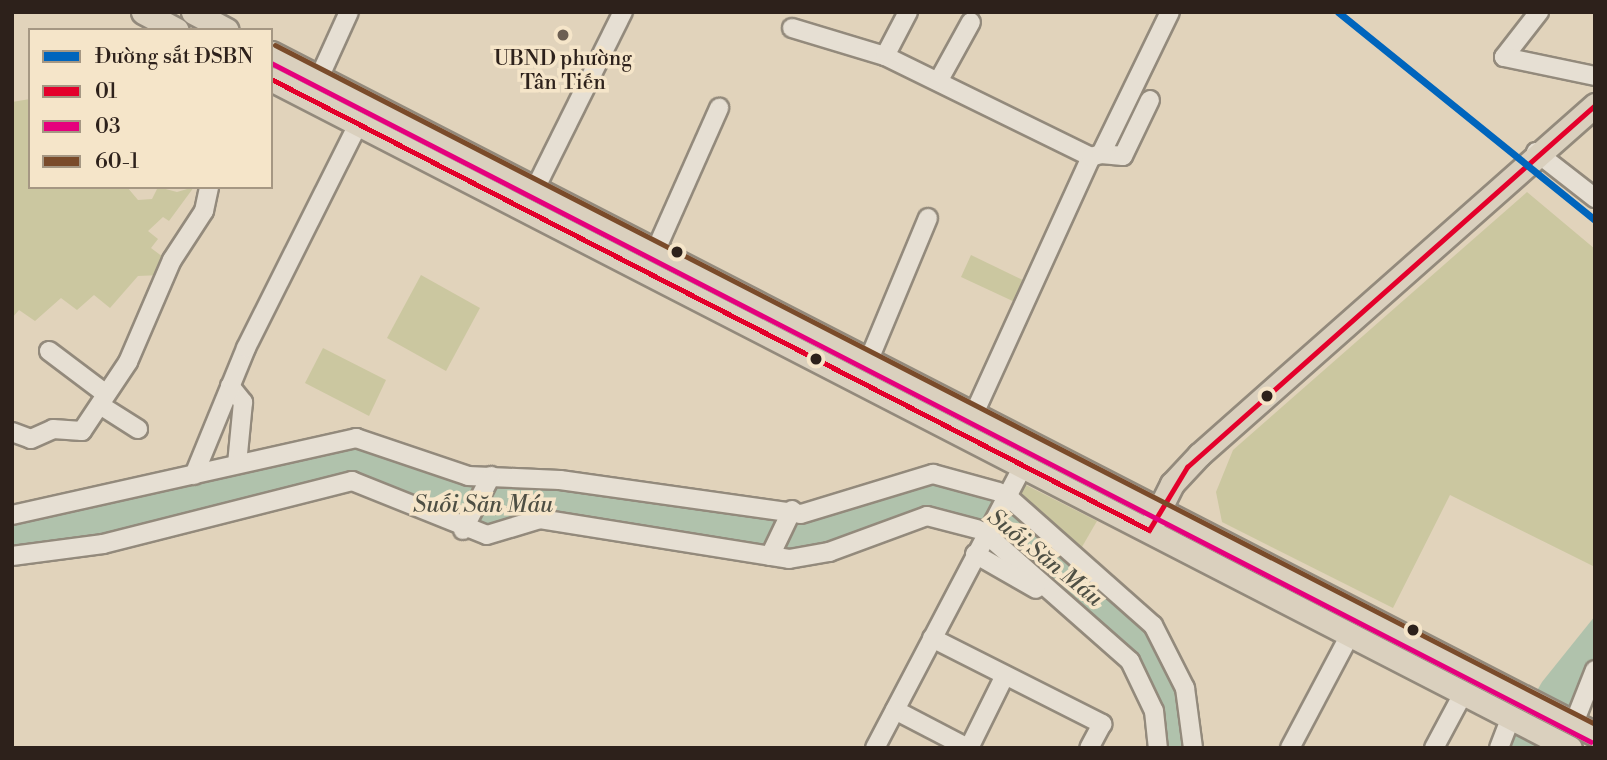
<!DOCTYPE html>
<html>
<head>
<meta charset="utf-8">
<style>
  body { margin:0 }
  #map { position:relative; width:1607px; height:760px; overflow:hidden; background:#e1d3bb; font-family:"Libre Bodoni",serif }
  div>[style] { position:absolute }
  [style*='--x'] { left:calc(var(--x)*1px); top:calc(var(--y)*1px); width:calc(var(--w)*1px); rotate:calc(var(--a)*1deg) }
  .green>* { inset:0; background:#cbc7a0 }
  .water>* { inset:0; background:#b0c2ac }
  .roads { filter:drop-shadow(2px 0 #938a7c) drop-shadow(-2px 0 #938a7c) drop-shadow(0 2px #938a7c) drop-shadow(0 -2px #938a7c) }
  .minor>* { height:18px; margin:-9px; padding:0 9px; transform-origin:9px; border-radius:9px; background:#e6dfd3 }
  .major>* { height:23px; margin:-11.5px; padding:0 11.5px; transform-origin:11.5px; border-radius:11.5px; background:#dad0be }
  .bus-1>* { height:5px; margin:-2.5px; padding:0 2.5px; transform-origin:2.5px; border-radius:2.5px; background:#e4002b }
  .bus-2>* { height:5px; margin:-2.5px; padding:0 2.5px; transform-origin:2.5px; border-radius:2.5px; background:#e5007d }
  .bus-3>* { height:5px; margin:-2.5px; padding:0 2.5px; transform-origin:2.5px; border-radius:2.5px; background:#7a4b2a }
  .rail-1>* { height:7px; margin:-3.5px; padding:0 3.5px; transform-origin:3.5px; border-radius:3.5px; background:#0065bd }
  .dots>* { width:19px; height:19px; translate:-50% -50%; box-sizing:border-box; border:4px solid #f5e5c9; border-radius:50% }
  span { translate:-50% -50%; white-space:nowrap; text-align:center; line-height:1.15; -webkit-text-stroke:7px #f5e5c9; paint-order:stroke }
  .poi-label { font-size:21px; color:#2d211b }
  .water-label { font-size:23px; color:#4e4f44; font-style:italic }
  .frame { position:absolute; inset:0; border:14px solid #2d211b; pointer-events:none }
  .legend { position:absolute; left:28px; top:28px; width:245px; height:161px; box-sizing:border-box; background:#f5e5c9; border:2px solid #a59783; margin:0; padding:9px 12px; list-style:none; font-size:21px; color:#2d211b }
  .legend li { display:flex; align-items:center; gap:14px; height:35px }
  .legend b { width:35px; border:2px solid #a59783 }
</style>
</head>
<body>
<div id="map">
  <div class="green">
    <div style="clip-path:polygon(30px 99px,30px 187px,127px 187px,138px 200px,152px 199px,158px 187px,177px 192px,194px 187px,169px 221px,163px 217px,148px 231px,158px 239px,151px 248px,167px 260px,161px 275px,138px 276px,110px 308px,94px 295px,77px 310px,61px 298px,35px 321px,19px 310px,12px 318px,12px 102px)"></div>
    <div style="clip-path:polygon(1527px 192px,1595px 249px,1595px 567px,1450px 495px,1393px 608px,1222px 522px,1216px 492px,1233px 450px)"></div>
    <div style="clip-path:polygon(971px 255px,1029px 283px,1019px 304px,961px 277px)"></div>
    <div style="clip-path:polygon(421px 275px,480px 308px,446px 371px,387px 338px)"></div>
    <div style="clip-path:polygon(323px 348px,386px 380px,369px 416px,305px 383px)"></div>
    <div style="clip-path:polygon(1020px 482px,1097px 521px,1079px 552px,1012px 495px)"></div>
  </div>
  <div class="water">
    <div style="clip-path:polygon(355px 442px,454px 479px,772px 511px,934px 478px,995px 496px,1149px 628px,1181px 690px,1188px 748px,1162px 748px,1115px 637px,939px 511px,798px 555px,542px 514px,487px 529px,361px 477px,100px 541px,12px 552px,12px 520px)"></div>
    <div style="clip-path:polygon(1595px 616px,1595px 661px,1559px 741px,1554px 748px,1504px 748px,1542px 682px)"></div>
  </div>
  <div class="roads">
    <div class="minor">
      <div style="--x:1539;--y:12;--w:57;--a:127.9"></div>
      <div style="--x:1504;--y:57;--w:93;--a:11.8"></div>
      <div style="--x:792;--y:28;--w:97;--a:16.8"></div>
      <div style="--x:885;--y:56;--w:229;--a:26.1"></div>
      <div style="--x:1091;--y:157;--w:285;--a:114.5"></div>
      <div style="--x:885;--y:56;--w:50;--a:-62.4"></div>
      <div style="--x:319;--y:78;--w:72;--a:-65.6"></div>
      <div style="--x:939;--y:80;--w:66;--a:-61.1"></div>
      <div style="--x:1536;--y:152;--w:75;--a:37.9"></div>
      <div style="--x:1101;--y:154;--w:22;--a:5"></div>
      <div style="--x:1123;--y:156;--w:62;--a:-64.3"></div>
      <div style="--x:1091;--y:157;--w:10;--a:-17"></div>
      <div style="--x:1101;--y:154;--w:158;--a:-64.1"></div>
      <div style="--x:535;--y:189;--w:198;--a:-63.6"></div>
      <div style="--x:655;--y:252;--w:158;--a:-66"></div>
      <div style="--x:49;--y:351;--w:71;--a:37"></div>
      <div style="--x:868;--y:362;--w:156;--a:-67.4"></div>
      <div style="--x:230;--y:386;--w:21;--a:51"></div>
      <div style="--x:243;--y:402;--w:62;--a:95.5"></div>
      <div style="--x:100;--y:405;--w:45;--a:32.3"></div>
      <div style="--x:12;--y:432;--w:20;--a:20"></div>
      <div style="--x:31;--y:439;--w:24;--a:-24"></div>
      <div style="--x:53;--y:429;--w:29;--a:4"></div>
      <div style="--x:82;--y:431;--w:83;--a:-56.3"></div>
      <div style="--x:128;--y:362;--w:111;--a:-66.7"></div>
      <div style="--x:172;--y:260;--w:59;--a:-56.9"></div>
      <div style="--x:204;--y:211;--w:25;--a:-78"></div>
      <div style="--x:194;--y:475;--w:137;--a:-67.7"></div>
      <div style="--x:246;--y:348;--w:250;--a:-63.4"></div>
      <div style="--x:1007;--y:496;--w:195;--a:41.5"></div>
      <div style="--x:1153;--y:625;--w:71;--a:63.1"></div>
      <div style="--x:1185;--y:688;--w:61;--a:82.4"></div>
      <div style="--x:12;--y:515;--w:353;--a:-12.6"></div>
      <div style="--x:356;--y:438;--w:118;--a:18.7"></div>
      <div style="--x:468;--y:476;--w:92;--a:2.5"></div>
      <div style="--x:560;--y:480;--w:243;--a:8"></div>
      <div style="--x:801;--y:514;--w:138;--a:-16.9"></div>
      <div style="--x:933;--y:474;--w:68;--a:15.3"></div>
      <div style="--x:463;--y:530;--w:61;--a:-62.6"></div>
      <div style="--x:986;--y:534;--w:192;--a:41.4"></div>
      <div style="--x:1130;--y:661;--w:55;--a:64.4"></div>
      <div style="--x:1154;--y:711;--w:37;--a:84"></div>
      <div style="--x:975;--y:554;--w:70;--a:29.8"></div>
      <div style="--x:12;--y:556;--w:92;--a:-7.5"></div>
      <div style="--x:103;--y:544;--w:257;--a:-14.2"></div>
      <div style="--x:352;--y:481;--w:145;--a:21.8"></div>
      <div style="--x:487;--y:535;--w:55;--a:-16.8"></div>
      <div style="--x:540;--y:519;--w:252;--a:9.1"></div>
      <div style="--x:789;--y:559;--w:41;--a:-9.9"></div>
      <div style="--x:829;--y:552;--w:104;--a:-20.2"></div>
      <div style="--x:927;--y:516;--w:52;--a:14.6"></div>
      <div style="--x:770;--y:556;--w:51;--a:-64.4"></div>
      <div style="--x:932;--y:638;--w:191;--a:26.8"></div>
      <div style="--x:1102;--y:724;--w:27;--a:118"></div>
      <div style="--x:895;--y:710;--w:82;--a:27.5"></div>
      <div style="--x:1574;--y:723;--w:57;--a:-68.4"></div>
      <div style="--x:875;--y:748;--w:318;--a:-62.3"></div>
      <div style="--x:969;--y:748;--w:81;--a:-63.7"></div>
      <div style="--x:1290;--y:748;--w:130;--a:-62.1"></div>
      <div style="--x:1434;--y:748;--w:64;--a:-61.8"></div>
      <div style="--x:1499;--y:748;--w:33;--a:-69"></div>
    </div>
    <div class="major">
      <div style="--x:143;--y:12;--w:38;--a:28"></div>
      <div style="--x:193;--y:12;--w:38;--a:28"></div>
      <div style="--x:271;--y:53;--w:1489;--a:27.22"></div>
      <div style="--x:271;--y:79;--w:1461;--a:27.25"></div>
      <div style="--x:1152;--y:524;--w:45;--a:-63.4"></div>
      <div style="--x:1172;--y:484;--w:40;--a:-47"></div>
      <div style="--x:1199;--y:455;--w:529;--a:-41.47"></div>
    </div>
  </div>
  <div class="bus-1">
    <div style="--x:271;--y:79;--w:987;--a:27.19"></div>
    <div style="--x:1149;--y:530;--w:74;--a:-58.9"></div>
    <div style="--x:1187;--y:467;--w:545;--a:-41.58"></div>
  </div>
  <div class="bus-2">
    <div style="--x:271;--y:63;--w:1484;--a:27.22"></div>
  </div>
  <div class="bus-3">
    <div style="--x:275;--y:45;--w:1484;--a:27.22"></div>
  </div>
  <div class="rail-1">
    <div style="--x:1338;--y:12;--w:331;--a:39"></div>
  </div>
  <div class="dots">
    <div style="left:563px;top:35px;background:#6c5f53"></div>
    <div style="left:677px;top:252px;background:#2d211b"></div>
    <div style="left:816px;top:359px;background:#2d211b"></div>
    <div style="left:1267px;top:396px;background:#2d211b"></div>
    <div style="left:1413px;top:630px;background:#2d211b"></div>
  </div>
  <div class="poi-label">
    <span style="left:563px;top:71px">UBND phường<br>Tân Tiến</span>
  </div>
  <div class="water-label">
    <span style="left:483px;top:505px">Suối Săn Máu</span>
    <span style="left:1045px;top:558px;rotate:39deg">Suối Săn Máu</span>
  </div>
  <div class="frame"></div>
  <ul class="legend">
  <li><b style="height:9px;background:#0065bd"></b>Đường sắt ĐSBN</li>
  <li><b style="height:9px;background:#e4002b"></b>01</li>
  <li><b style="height:9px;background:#e5007d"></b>03</li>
  <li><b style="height:9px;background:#7a4b2a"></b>60-1</li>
  </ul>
</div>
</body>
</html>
